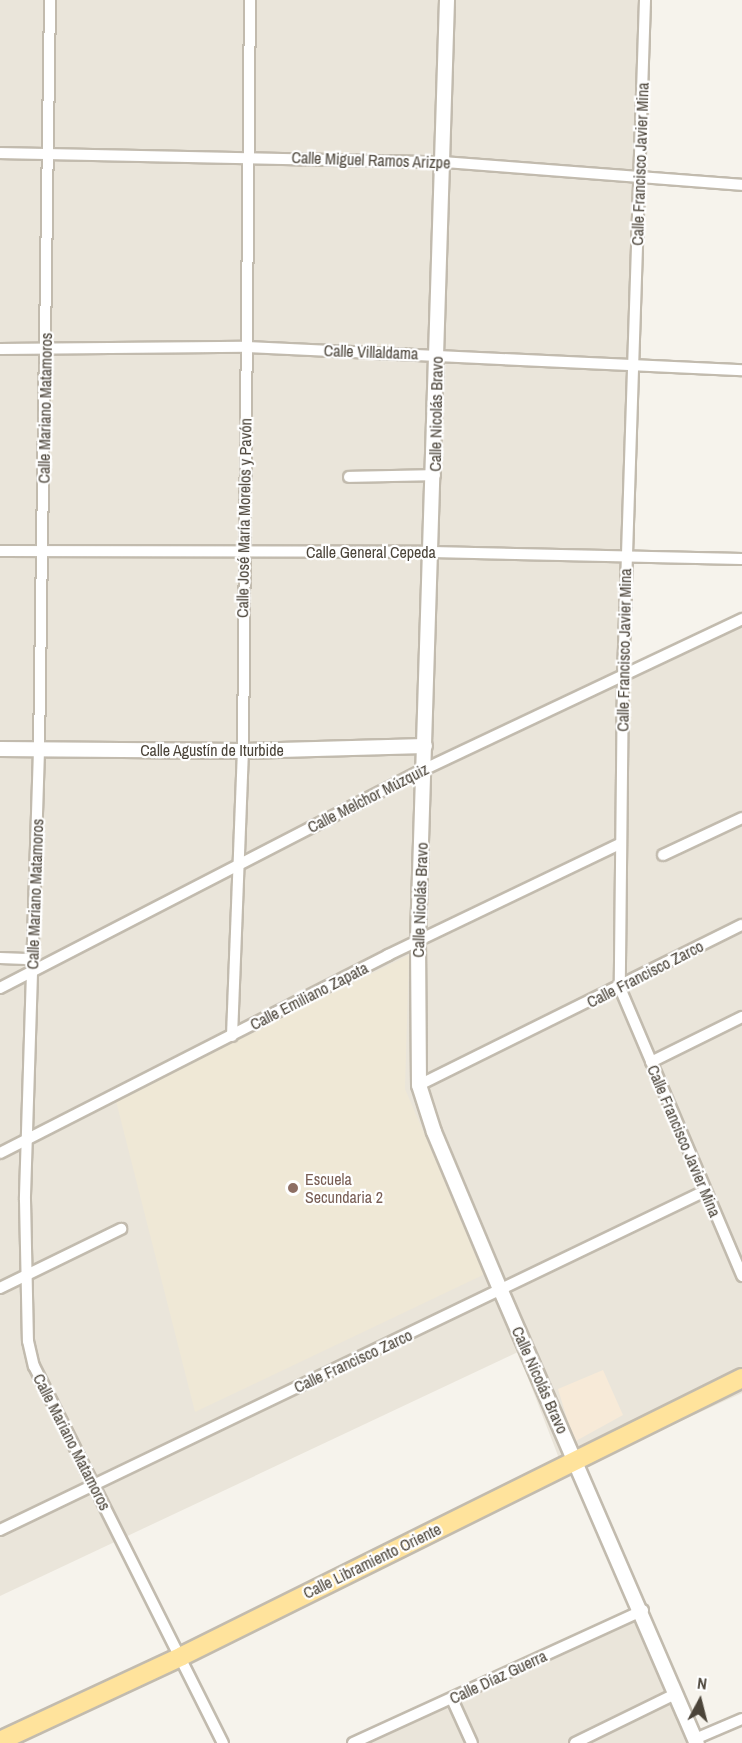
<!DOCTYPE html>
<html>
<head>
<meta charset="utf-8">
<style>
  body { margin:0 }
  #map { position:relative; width:742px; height:1743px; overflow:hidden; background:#f6f3ec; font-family:"Archivo Narrow",sans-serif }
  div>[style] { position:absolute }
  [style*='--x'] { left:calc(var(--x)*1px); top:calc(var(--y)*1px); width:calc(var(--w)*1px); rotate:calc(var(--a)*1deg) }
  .residential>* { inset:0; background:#eae5da }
  .commercial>* { inset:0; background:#f7ead8 }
  .education>* { inset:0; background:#efe8d6 }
  .roads { filter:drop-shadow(2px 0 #c2bbae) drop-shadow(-2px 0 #c2bbae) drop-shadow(0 2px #c2bbae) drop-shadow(0 -2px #c2bbae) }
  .minor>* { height:10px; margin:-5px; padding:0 5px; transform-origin:5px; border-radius:5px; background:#fff }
  .tertiary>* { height:14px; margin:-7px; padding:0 7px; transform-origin:7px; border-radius:7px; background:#fff }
  .primary>* { height:18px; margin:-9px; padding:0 9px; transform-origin:9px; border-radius:9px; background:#ffe39c }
  .dots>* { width:16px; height:16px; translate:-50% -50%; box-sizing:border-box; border:3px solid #fff; border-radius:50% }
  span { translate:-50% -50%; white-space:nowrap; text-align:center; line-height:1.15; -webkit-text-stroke:4.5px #fff; paint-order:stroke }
  .street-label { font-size:16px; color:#4b4439 }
  .education-label { font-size:16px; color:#785e54 }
  .left { translate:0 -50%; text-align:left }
  .north { position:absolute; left:670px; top:1671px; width:60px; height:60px; -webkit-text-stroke:4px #fff; paint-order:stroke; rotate:7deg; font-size:16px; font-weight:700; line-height:24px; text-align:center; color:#4b4439 }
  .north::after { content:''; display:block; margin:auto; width:21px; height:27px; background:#4b4439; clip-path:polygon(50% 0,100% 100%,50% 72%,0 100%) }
</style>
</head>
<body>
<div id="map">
  <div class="residential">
    <div style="clip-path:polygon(0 0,651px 0,630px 675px,742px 622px,742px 1393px,565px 1474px,518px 1352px,0 1596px)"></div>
    <div style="clip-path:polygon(635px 1613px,691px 1743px,355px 1743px)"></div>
  </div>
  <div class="commercial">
    <div style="clip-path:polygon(603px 1370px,623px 1415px,574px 1442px,558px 1389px)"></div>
  </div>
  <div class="education">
    <div style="clip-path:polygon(409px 955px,405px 1089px,485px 1274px,195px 1412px,116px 1101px)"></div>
  </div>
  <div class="roads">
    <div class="minor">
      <div style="--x:50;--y:0;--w:750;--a:90.84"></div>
      <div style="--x:39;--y:750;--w:450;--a:91.8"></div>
      <div style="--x:25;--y:1200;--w:141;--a:88.8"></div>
      <div style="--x:28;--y:1341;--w:26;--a:77"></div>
      <div style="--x:34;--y:1366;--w:422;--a:63.4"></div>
      <div style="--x:645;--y:0;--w:676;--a:91.86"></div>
      <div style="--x:623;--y:676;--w:312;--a:90.6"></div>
      <div style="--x:620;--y:988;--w:313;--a:67"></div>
      <div style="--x:0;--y:153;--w:444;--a:1.2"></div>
      <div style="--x:444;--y:162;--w:299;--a:4.4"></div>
      <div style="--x:0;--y:349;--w:247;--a:-0.5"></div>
      <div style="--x:247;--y:347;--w:496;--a:2.7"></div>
      <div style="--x:349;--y:477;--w:86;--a:-1.3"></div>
      <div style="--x:0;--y:551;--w:432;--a:0.1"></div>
      <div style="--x:432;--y:552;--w:310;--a:1.3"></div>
      <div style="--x:663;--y:855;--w:87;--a:-25.1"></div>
      <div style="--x:0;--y:958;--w:33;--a:2"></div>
      <div style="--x:0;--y:988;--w:478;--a:-27.3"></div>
      <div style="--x:425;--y:769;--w:351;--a:-25.3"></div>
      <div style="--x:232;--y:1036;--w:285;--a:-87.8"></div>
      <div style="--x:243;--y:751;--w:751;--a:-89.47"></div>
      <div style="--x:651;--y:1062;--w:102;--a:-26.3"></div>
      <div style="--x:419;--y:1085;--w:360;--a:-26.4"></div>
      <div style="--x:0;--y:1153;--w:436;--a:-27"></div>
      <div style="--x:388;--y:955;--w:257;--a:-25.6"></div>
      <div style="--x:0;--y:1288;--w:135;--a:-26"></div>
      <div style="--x:0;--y:1530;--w:782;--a:-25.68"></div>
      <div style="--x:452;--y:1699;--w:48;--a:65.6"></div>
      <div style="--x:695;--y:1739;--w:51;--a:-23.1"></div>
      <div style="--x:353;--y:1743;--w:319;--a:-24.6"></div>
      <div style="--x:575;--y:1743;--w:111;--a:-26.1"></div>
    </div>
    <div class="tertiary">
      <div style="--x:447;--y:0;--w:941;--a:91.77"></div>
      <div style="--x:418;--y:941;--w:144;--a:89.6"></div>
      <div style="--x:419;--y:1085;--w:49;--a:72.3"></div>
      <div style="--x:434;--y:1132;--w:173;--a:67.2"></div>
      <div style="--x:501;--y:1291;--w:493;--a:66.6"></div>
      <div style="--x:0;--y:749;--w:243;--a:0.5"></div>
      <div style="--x:243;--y:751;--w:182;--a:-1.6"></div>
    </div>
    <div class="primary">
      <div style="--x:0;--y:1741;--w:201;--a:-25"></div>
      <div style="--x:182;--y:1656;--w:625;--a:-26.4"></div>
    </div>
  </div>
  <div class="dots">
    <div style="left:293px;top:1188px;background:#8d6e63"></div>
  </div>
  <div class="street-label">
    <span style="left:371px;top:160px;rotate:2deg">Calle Miguel Ramos Arizpe</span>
    <span style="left:640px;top:164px;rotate:-88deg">Calle Francisco Javier Mina</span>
    <span style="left:371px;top:352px;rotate:2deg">Calle Villaldama</span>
    <span style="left:45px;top:408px;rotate:-89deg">Calle Mariano Matamoros</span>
    <span style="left:436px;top:414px;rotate:-89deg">Calle Nicolás Bravo</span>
    <span style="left:244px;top:518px;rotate:-89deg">Calle José María Morelos y Pavón</span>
    <span style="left:371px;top:552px">Calle General Cepeda</span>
    <span style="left:624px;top:650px;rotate:-89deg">Calle Francisco Javier Mina</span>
    <span style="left:212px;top:750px">Calle Agustín de Iturbide</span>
    <span style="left:368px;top:798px;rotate:-27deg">Calle Melchor Múzquiz</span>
    <span style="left:35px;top:894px;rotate:-88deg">Calle Mariano Matamoros</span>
    <span style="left:420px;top:900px;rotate:-88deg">Calle Nicolás Bravo</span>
    <span style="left:645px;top:974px;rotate:-27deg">Calle Francisco Zarco</span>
    <span style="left:309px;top:996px;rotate:-27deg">Calle Emiliano Zapata</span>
    <span style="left:684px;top:1141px;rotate:67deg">Calle Francisco Javier Mina</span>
    <span style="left:353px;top:1361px;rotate:-25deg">Calle Francisco Zarco</span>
    <span style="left:540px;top:1380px;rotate:66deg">Calle Nicolás Bravo</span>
    <span style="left:72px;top:1442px;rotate:63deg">Calle Mariano Matamoros</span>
    <span style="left:372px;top:1561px;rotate:-26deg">Calle Libramiento Oriente</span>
    <span style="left:498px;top:1677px;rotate:-25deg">Calle Díaz Guerra</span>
  </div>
  <div class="education-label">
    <span class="left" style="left:305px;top:1188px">Escuela<br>Secundaria 2</span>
  </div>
  <div class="north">N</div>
</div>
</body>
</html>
